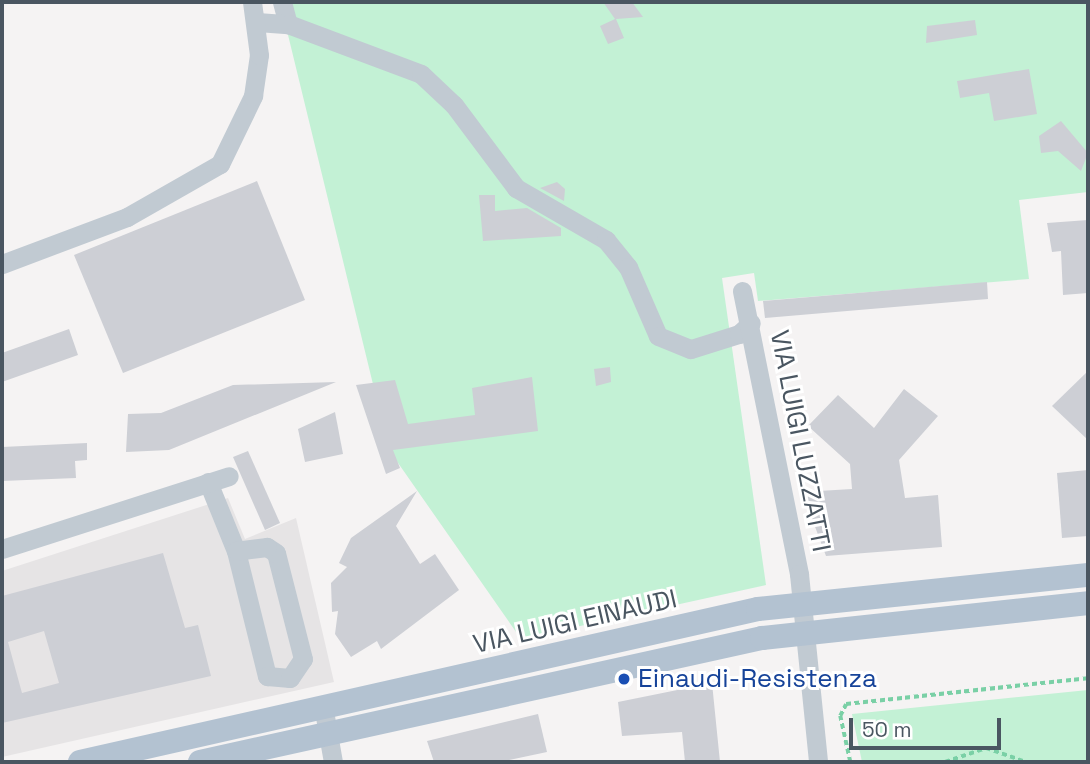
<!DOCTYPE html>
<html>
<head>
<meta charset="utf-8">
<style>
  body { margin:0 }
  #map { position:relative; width:1090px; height:764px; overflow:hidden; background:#f5f3f3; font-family:"Space Grotesk",sans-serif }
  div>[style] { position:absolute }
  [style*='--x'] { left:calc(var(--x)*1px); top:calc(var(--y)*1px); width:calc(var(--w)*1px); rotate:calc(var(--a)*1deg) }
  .education>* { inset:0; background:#e6e4e5 }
  .green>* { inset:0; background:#c3f1d5 }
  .building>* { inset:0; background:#cdcfd5 }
  .path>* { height:3.5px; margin-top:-1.75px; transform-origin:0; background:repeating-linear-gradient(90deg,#7ad0a6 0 5px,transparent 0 8.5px) }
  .minor>* { height:19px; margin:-9.5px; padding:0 9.5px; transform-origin:9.5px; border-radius:9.5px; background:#c1cad2 }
  .major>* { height:24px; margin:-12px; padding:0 12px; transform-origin:12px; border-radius:12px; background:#b3c2d1 }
  .dots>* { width:19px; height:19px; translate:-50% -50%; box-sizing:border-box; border:4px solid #fff; border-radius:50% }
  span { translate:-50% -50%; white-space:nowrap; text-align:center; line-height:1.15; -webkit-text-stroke:6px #fff; paint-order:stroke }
  .street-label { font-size:26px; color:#4a5661 }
  .transit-label { font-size:26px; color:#164399 }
  .left { translate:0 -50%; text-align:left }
  .frame { position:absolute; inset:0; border:4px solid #4a5661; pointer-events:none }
  .scale { position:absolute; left:849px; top:718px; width:152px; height:32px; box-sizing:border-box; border:4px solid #4a5661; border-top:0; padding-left:9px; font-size:21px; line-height:24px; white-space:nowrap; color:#4a5661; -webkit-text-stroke:5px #fff; paint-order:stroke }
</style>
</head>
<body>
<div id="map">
  <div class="education">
    <div style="clip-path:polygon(228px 498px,245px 539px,296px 518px,334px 682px,2px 757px,2px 571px)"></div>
  </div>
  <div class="green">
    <div style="clip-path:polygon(280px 2px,1088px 2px,1088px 192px,1019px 200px,1029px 279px,758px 301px,754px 273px,722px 278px,766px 585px,521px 639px,389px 450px)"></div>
    <div style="clip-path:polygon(1088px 690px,1088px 762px,862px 762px,852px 714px)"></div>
  </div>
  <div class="building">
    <div style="clip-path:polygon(603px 2px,632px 2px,643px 17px,616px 19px,624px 38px,608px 44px,600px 26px,615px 19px)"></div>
    <div style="clip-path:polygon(975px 20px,977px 35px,926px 43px,927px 26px)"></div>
    <div style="clip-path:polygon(1029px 69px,1037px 114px,994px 121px,989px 93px,960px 98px,957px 81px)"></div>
    <div style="clip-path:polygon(1061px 121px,1088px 153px,1081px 171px,1058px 151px,1041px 153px,1039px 136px)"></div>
    <div style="clip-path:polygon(257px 181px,305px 300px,123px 373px,74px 255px)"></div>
    <div style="clip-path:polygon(557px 182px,565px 189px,564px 201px,540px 188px)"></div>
    <div style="clip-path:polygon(479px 195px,495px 195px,495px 211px,527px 208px,561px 228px,561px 236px,483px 241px)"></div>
    <div style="clip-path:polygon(1088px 220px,1088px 293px,1063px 295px,1061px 251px,1052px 252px,1047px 223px)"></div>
    <div style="clip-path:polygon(987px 282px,988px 299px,765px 318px,763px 301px)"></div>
    <div style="clip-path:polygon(69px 329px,78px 355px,2px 382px,2px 353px)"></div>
    <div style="clip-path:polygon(610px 367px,611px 382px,596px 386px,594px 369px)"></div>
    <div style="clip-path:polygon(1088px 371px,1088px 440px,1052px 406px)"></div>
    <div style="clip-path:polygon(532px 377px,538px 431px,393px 450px,400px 468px,386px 474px,356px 385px,395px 380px,408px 424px,475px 415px,472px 388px)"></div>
    <div style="clip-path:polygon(336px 382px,169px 450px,126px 452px,128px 414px,161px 413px,233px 385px)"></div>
    <div style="clip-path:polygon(904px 389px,938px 416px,899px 460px,905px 498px,938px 495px,942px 547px,826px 556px,802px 492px,852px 489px,850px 464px,808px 426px,838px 395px,874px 428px)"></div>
    <div style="clip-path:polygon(335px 412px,343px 454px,305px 462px,298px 429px)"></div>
    <div style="clip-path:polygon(87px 443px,87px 460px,75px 461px,76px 478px,2px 481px,2px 447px)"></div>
    <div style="clip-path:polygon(248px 451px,280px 523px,265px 530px,233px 457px)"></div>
    <div style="clip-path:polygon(1088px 470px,1088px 536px,1062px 538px,1057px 473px)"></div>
    <div style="clip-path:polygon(417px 491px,396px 526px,420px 564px,435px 554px,459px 590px,381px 649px,377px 641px,351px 657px,335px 634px,338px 611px,332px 612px,331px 583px,347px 567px,339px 563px,351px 538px)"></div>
    <div style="clip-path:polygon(evenodd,163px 553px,185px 628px,198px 625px,211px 676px,2px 723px,2px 596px,163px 553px,44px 631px,59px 683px,22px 693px,8px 642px,44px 631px)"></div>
    <div style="clip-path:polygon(712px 683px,720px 762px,685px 762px,682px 732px,622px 736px,618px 702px)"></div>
    <div style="clip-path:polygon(538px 714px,547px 752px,499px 762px,434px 762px,427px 741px)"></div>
  </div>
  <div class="path">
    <div style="--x:850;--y:762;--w:47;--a:-102.3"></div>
    <div style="--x:840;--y:716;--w:13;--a:-63"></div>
    <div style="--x:846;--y:704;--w:243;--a:-6.1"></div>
    <div style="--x:945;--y:762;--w:43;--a:-18.9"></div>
    <div style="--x:986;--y:748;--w:42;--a:19.3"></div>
  </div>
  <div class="minor">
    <div style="--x:282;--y:2;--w:23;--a:75"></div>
    <div style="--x:257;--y:22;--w:31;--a:4"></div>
    <div style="--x:288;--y:24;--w:142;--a:20.6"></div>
    <div style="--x:421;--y:74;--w:45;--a:43.2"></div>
    <div style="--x:454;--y:105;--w:104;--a:53.2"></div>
    <div style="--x:516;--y:188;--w:104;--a:30"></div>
    <div style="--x:606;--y:240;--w:35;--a:51"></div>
    <div style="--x:628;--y:267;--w:75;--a:66.5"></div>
    <div style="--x:658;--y:336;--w:35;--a:22"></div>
    <div style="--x:691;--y:349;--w:50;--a:-17.4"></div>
    <div style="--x:739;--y:334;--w:16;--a:-43"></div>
    <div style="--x:2;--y:264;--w:134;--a:-20.6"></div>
    <div style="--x:127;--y:217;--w:107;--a:-29.7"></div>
    <div style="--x:220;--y:164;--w:76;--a:-64.1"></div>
    <div style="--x:253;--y:96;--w:41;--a:-81.7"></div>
    <div style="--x:259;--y:55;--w:53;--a:-97.5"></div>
    <div style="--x:742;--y:291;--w:289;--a:78.6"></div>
    <div style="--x:799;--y:574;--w:189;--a:84.2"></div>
    <div style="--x:208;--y:482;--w:74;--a:67.9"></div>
    <div style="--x:236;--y:551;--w:129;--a:76.1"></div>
    <div style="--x:267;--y:676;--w:23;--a:5"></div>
    <div style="--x:290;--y:678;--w:23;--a:-56"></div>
    <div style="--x:303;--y:659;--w:109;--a:-104.3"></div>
    <div style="--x:276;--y:553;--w:11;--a:-146"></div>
    <div style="--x:267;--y:547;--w:31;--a:173"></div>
    <div style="--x:2;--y:549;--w:238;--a:-17.8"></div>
    <div style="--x:324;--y:711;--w:52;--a:80"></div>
  </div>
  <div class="major">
    <div style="--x:80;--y:762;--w:695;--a:-12.72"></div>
    <div style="--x:758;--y:609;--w:332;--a:-5.9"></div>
    <div style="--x:200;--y:762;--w:576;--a:-12.44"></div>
    <div style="--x:762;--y:638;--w:328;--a:-6.1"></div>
  </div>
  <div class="dots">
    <div style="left:624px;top:679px;background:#1a4fb4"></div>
  </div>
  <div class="street-label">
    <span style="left:800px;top:441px;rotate:79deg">VIA LUIGI LUZZATTI</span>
    <span style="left:575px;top:622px;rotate:-13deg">VIA LUIGI EINAUDI</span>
  </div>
  <div class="transit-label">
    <span class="left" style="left:638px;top:679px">Einaudi-Resistenza</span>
  </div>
  <div class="frame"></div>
  <div class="scale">50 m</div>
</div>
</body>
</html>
